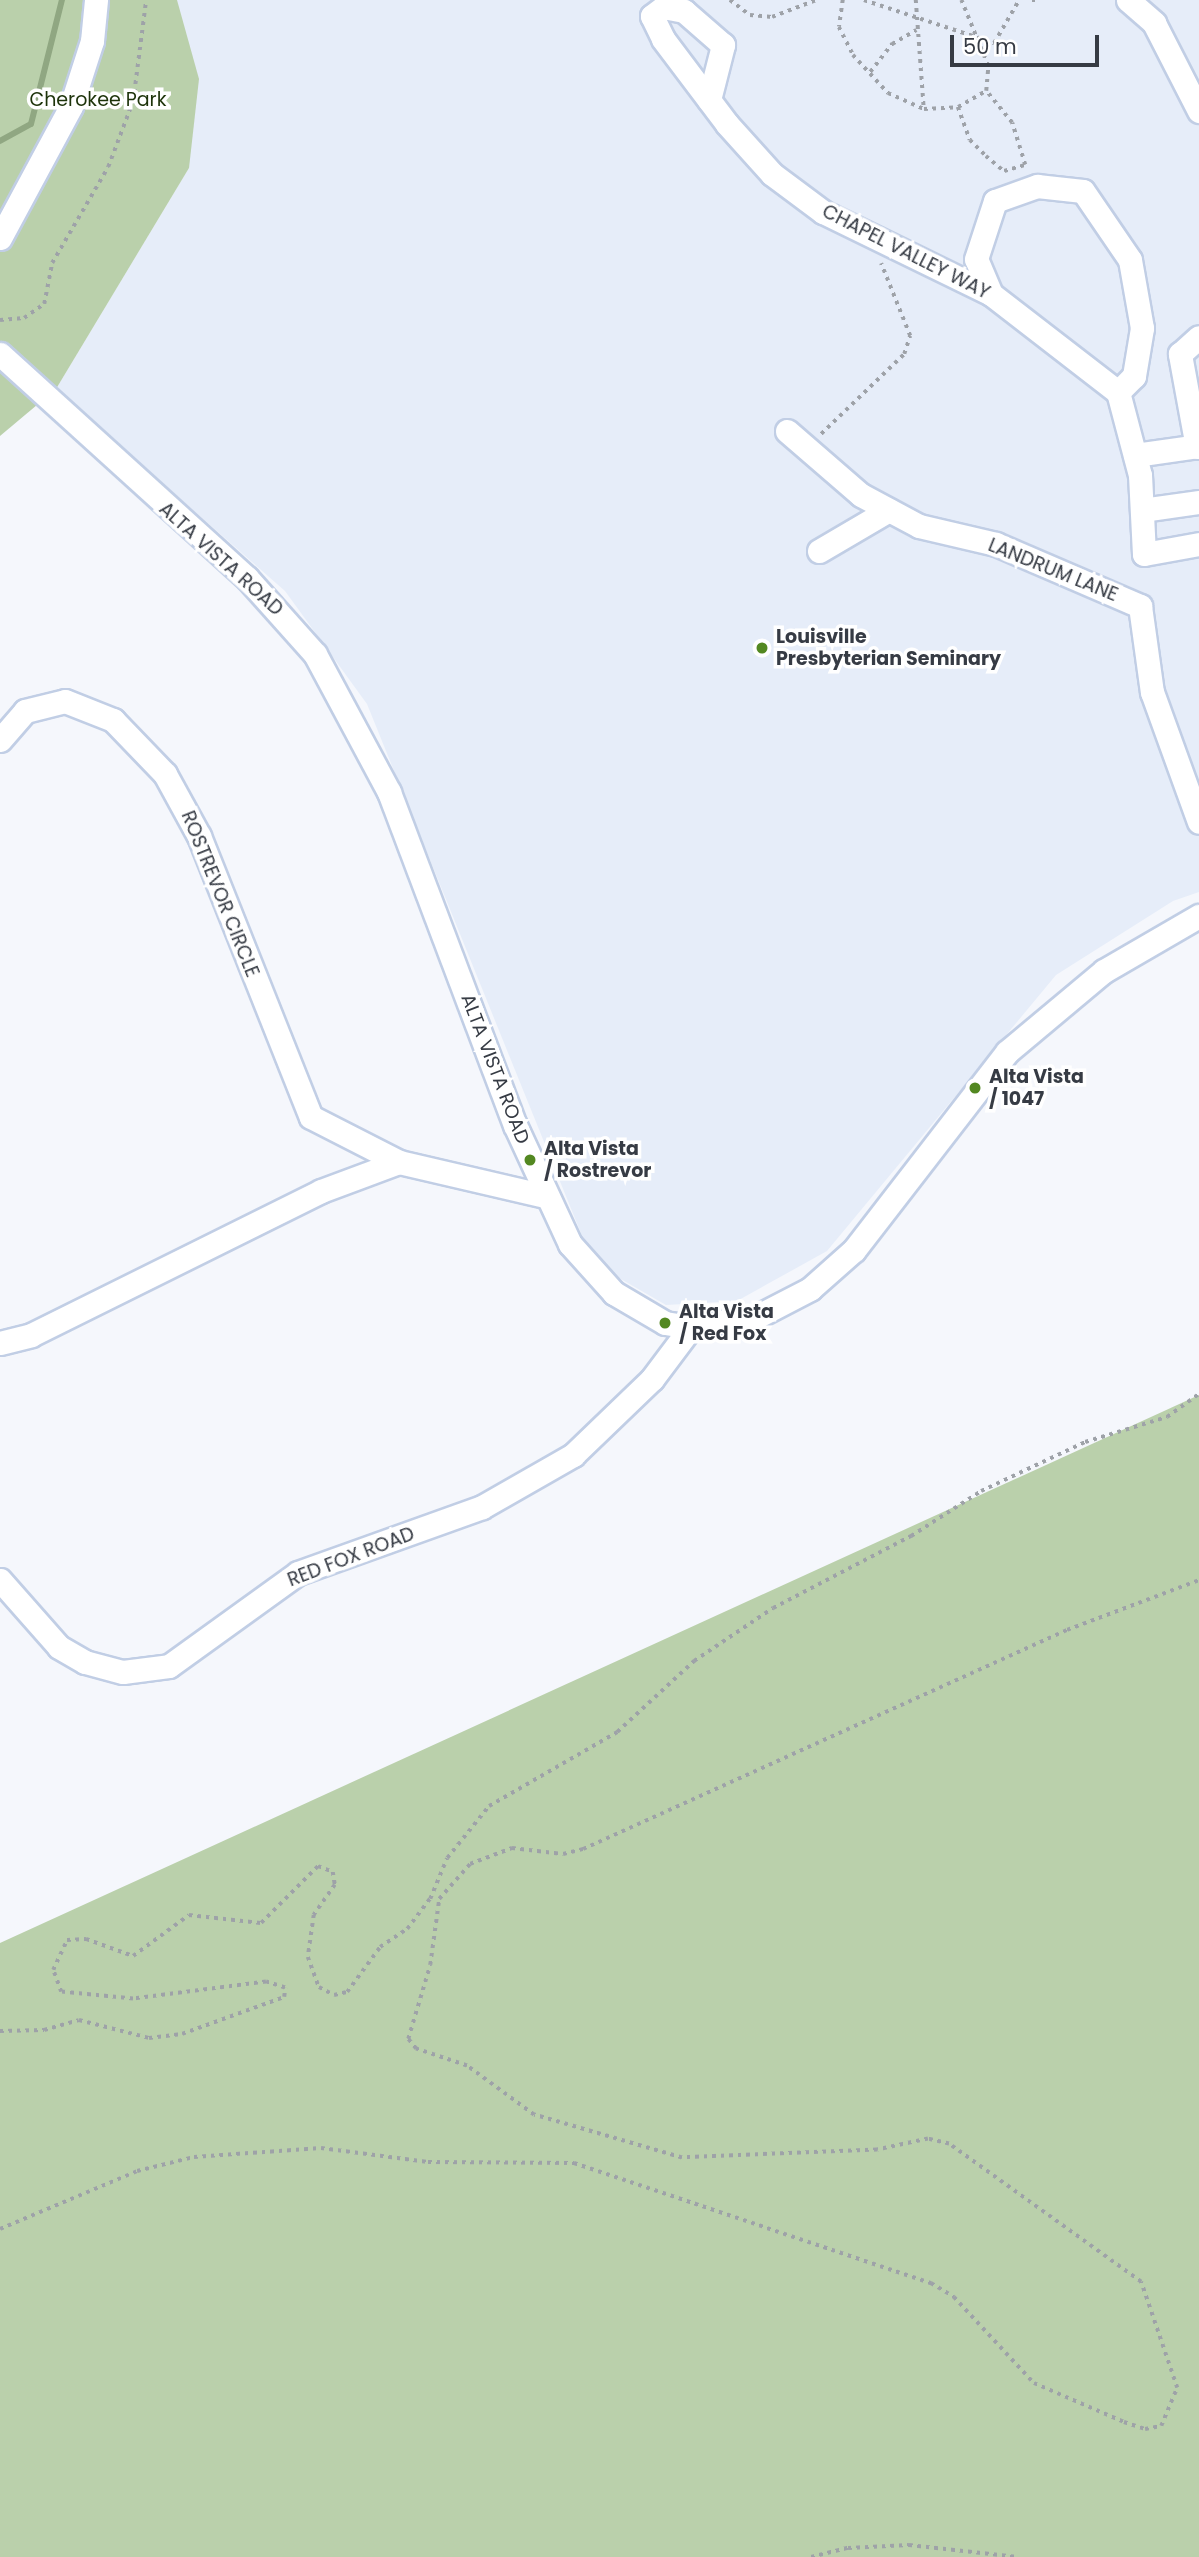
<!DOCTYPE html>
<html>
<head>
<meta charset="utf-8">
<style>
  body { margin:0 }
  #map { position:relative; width:1199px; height:2557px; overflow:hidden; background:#f5f7fc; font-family:Poppins,sans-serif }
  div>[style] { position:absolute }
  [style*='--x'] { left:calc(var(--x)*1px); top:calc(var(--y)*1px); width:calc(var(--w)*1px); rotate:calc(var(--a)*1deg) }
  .built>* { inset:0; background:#e6edf9 }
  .green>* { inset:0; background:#bad0ab }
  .stream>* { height:6px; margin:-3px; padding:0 3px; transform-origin:3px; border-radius:3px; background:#90a782 }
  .path>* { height:3.5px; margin-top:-1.75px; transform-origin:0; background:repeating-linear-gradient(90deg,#9ea2a8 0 3.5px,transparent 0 8.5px) }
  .roads { filter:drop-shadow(2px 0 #c1cee5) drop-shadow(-2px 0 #c1cee5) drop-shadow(0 2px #c1cee5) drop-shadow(0 -2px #c1cee5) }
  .minor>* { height:23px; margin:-11.5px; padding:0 11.5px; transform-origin:11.5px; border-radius:11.5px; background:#fff }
  .dots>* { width:19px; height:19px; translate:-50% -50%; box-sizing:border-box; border:4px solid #fff; border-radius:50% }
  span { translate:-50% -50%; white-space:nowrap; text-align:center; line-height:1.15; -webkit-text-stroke:7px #fff; paint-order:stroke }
  .park-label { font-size:19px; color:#1d330a }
  .street-label { font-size:19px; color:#363b44 }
  .poi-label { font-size:19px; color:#363b44; font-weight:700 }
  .left { translate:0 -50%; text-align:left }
  .scale { position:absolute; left:950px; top:35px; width:149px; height:32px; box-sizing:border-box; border:4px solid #363b44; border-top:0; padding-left:9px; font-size:21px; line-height:24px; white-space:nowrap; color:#363b44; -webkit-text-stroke:5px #fff; paint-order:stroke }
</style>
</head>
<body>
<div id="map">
  <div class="built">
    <div style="clip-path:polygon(173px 0,1199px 0,1199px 892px,1173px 901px,1056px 975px,827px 1251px,737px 1301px,666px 1305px,593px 1263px,367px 704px,285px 591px,56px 389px,189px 168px)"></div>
  </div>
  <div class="green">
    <div style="clip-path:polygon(0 0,177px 0,199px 79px,189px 168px,56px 389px,0 436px)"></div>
    <div style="clip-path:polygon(1199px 1395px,1199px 2557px,0 2557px,0 1943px)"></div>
  </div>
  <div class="stream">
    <div style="--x:0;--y:141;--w:35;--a:-29"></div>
    <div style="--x:31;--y:124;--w:128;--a:-76"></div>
  </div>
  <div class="path">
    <div style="--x:730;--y:0;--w:25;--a:37"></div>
    <div style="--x:750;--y:15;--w:22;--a:5"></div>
    <div style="--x:772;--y:17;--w:47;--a:-21.1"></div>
    <div style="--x:843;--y:0;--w:27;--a:98"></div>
    <div style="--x:839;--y:27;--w:31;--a:63"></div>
    <div style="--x:853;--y:55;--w:52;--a:47.4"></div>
    <div style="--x:888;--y:93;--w:39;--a:24"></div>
    <div style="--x:924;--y:109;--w:34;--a:-3"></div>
    <div style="--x:958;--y:107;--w:32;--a:-30"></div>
    <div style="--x:986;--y:91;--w:25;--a:-85"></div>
    <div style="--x:988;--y:66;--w:71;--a:-112.2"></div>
    <div style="--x:864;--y:0;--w:137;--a:18.3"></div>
    <div style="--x:994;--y:43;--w:50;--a:-59.8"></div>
    <div style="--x:916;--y:0;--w:108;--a:85.8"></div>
    <div style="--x:1032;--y:0;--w:8;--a:0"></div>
    <div style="--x:870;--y:72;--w:36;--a:-52"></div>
    <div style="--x:892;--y:44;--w:28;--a:-30"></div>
    <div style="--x:958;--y:107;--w:35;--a:70"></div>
    <div style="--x:970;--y:140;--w:23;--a:45"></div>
    <div style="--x:986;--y:156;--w:23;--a:40"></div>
    <div style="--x:1004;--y:171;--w:22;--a:-16"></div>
    <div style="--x:1025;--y:165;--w:44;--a:-107.2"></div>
    <div style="--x:1012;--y:123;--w:41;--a:-129.1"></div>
    <div style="--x:0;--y:320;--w:24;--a:-5"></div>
    <div style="--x:24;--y:318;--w:24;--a:-35"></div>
    <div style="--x:44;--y:304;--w:42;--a:-79"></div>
    <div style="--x:52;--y:263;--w:111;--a:-59.7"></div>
    <div style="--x:108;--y:167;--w:71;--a:-69.3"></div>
    <div style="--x:133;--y:101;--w:102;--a:-82.7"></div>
    <div style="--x:821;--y:434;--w:115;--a:-43.9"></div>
    <div style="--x:904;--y:354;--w:19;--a:-72"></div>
    <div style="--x:910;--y:336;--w:78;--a:-111.9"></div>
    <div style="--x:0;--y:2031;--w:44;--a:-1.3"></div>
    <div style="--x:44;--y:2030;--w:36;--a:-16"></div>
    <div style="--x:79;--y:2020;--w:72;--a:14.4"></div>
    <div style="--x:149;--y:2038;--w:33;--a:-7"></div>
    <div style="--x:182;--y:2034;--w:109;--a:-19.9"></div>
    <div style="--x:284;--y:1997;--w:9;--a:-84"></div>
    <div style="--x:285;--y:1988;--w:20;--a:-162"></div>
    <div style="--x:266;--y:1982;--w:134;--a:172.7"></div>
    <div style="--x:133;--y:1999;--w:72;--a:-174.4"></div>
    <div style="--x:61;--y:1992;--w:23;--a:-110"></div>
    <div style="--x:53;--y:1970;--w:33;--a:-65"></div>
    <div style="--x:67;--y:1940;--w:19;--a:-3"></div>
    <div style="--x:86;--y:1939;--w:50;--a:19.9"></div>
    <div style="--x:133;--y:1956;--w:69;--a:-36.2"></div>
    <div style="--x:189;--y:1915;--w:72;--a:6.3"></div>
    <div style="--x:261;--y:1923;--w:81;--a:-45"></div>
    <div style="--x:318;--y:1866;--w:16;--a:22"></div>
    <div style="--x:333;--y:1872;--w:13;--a:81"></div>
    <div style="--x:335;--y:1885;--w:37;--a:125"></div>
    <div style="--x:314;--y:1915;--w:42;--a:98.1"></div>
    <div style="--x:308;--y:1957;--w:32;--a:70"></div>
    <div style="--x:319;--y:1987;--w:17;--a:28"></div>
    <div style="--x:334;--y:1995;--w:13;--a:-13"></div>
    <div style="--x:347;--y:1992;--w:56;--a:-53.7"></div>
    <div style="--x:380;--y:1947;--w:32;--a:-34"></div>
    <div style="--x:407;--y:1929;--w:38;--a:-53"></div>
    <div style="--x:430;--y:1899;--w:44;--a:-67.5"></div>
    <div style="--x:447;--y:1858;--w:67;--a:-51.1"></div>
    <div style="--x:489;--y:1806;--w:148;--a:-30"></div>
    <div style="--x:617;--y:1732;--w:105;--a:-42.7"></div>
    <div style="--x:694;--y:1661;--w:95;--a:-33.9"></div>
    <div style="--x:773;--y:1608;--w:156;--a:-27.6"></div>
    <div style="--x:911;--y:1536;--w:83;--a:-32.7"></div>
    <div style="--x:981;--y:1491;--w:115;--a:-25.2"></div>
    <div style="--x:1085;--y:1442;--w:86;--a:-17"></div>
    <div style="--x:1167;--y:1417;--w:39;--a:-36"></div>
    <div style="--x:0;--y:2229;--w:149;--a:-22.9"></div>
    <div style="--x:137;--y:2171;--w:59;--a:-13.8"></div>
    <div style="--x:194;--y:2157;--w:127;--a:-4.1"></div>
    <div style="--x:321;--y:2148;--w:108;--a:7.5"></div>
    <div style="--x:428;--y:2162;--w:146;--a:0.4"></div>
    <div style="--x:574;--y:2163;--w:377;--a:18.6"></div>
    <div style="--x:931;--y:2283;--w:27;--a:31"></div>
    <div style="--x:954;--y:2297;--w:117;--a:47.1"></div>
    <div style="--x:1034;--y:2383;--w:98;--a:23.4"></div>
    <div style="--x:1124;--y:2422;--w:22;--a:18"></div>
    <div style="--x:1145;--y:2429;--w:16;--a:-11"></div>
    <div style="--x:1161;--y:2426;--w:41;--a:-67.2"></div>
    <div style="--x:1177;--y:2388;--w:112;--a:-108.8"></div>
    <div style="--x:1141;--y:2282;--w:236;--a:-144.3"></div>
    <div style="--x:949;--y:2144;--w:22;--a:-167"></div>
    <div style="--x:928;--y:2139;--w:52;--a:167.8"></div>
    <div style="--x:877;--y:2150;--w:195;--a:177.7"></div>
    <div style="--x:682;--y:2158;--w:154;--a:-163.8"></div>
    <div style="--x:534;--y:2115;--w:83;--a:-143.8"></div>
    <div style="--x:467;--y:2066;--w:54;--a:-161.6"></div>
    <div style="--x:416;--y:2049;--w:13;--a:-129"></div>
    <div style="--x:408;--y:2039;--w:77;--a:-73.4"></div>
    <div style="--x:430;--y:1965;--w:67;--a:-82.2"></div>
    <div style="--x:439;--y:1899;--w:47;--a:-48.5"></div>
    <div style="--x:470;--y:1864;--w:45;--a:-20.9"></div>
    <div style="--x:512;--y:1848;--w:51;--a:6.7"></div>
    <div style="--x:563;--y:1854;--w:21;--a:-14"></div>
    <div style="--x:583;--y:1849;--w:531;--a:-24.35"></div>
    <div style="--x:1067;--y:1630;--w:141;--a:-20.7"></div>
    <div style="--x:811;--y:2557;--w:38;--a:-14"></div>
    <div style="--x:848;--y:2548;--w:61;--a:-2.8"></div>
    <div style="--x:909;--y:2545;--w:110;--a:6.3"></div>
  </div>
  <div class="roads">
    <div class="minor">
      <div style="--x:1128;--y:0;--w:35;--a:41"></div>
      <div style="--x:1154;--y:23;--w:99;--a:62.9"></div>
      <div style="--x:709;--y:100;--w:57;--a:-75.7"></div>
      <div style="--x:723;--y:45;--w:52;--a:-138.9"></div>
      <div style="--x:684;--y:11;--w:20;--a:-169"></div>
      <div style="--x:664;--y:7;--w:15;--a:143"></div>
      <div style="--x:652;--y:16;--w:25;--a:64"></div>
      <div style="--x:663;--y:39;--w:106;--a:53"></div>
      <div style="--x:727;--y:124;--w:67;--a:48"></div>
      <div style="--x:772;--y:174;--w:64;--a:36.7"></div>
      <div style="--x:823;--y:212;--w:187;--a:26"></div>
      <div style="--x:991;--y:294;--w:160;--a:37.7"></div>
      <div style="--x:1118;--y:392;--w:86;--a:75.2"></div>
      <div style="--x:1140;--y:475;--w:79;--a:87.1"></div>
      <div style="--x:1144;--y:554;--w:56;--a:-10.3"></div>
      <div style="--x:0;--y:238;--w:150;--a:-61.7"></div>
      <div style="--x:71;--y:106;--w:68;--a:-72.1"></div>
      <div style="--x:92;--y:41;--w:41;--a:-84.4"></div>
      <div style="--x:991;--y:294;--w:38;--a:-113"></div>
      <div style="--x:976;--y:259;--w:61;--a:-71.9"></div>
      <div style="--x:995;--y:201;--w:45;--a:-19.7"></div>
      <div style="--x:1037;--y:186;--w:46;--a:6.2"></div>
      <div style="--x:1083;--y:191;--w:83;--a:55.7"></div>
      <div style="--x:1130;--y:260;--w:69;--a:80"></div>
      <div style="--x:1142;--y:328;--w:49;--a:99.5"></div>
      <div style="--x:1134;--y:376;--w:23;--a:135"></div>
      <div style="--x:0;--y:354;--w:333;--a:42.2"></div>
      <div style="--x:247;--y:578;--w:102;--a:48.2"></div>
      <div style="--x:315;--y:654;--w:157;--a:61.8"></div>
      <div style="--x:389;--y:792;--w:356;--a:69.3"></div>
      <div style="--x:515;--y:1125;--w:131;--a:65.2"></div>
      <div style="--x:570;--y:1244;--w:66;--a:48.1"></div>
      <div style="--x:614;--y:1293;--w:59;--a:30.5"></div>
      <div style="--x:665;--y:1323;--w:26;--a:9"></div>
      <div style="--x:691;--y:1327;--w:68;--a:-9.3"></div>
      <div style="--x:758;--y:1316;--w:59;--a:-27.4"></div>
      <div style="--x:810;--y:1289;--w:59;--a:-41.6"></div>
      <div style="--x:854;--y:1250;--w:250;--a:-52.3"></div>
      <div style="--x:1007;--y:1052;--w:126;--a:-39.9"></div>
      <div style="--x:1104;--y:971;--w:110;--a:-30.1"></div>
      <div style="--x:787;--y:431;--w:98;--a:40.9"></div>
      <div style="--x:861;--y:495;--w:66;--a:28.1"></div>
      <div style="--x:919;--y:526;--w:79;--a:13.2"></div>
      <div style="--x:996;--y:544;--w:157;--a:23.3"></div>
      <div style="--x:1140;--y:606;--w:87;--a:82.1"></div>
      <div style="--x:1152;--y:692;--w:138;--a:70.1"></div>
      <div style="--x:1197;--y:447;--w:95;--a:-100.4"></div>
      <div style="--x:1180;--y:354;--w:25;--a:-42"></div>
      <div style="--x:1135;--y:455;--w:65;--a:-8"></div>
      <div style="--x:1142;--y:510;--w:58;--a:-8"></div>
      <div style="--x:819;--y:551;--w:81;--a:-30.4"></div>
      <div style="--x:0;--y:740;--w:38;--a:-49"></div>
      <div style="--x:25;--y:711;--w:41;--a:-14"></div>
      <div style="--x:65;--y:701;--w:52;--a:21.6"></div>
      <div style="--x:113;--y:720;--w:75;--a:46.1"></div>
      <div style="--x:165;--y:774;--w:71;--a:61.3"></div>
      <div style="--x:199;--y:836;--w:302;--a:68.3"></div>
      <div style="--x:311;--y:1117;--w:99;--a:27.1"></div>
      <div style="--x:399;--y:1162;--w:150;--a:13.1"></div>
      <div style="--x:0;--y:1343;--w:32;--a:-14"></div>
      <div style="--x:31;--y:1335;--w:324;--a:-26.4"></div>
      <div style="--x:321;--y:1191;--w:83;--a:-20.4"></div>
      <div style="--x:0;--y:1580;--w:89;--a:48.6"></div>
      <div style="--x:59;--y:1647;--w:30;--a:30"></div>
      <div style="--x:85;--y:1662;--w:39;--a:15"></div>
      <div style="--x:123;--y:1672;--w:46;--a:-7.4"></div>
      <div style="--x:169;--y:1666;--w:159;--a:-35.8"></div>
      <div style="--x:298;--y:1573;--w:195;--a:-19.7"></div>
      <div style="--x:482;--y:1507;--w:105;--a:-29.7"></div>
      <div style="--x:573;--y:1455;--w:110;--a:-43.9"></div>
      <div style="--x:652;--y:1379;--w:65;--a:-53.1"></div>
    </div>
  </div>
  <div class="dots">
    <div style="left:762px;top:648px;background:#538821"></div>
    <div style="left:975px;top:1088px;background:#538821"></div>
    <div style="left:530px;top:1160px;background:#538821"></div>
    <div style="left:665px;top:1323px;background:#538821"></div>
  </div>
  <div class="park-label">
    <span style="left:98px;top:100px">Cherokee Park</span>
  </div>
  <div class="street-label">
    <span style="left:906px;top:252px;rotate:27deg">CHAPEL VALLEY WAY</span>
    <span style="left:221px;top:559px;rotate:42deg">ALTA VISTA ROAD</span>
    <span style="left:1053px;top:570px;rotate:22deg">LANDRUM LANE</span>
    <span style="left:220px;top:894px;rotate:68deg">ROSTREVOR CIRCLE</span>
    <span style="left:495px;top:1069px;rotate:69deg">ALTA VISTA ROAD</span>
    <span style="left:351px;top:1557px;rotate:-21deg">RED FOX ROAD</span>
  </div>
  <div class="poi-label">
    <span class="left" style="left:776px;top:648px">Louisville<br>Presbyterian Seminary</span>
    <span class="left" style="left:989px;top:1088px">Alta Vista<br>/ 1047</span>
    <span class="left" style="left:544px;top:1160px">Alta Vista<br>/ Rostrevor</span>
    <span class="left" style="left:679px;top:1323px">Alta Vista<br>/ Red Fox</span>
  </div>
  <div class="scale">50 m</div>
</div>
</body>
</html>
